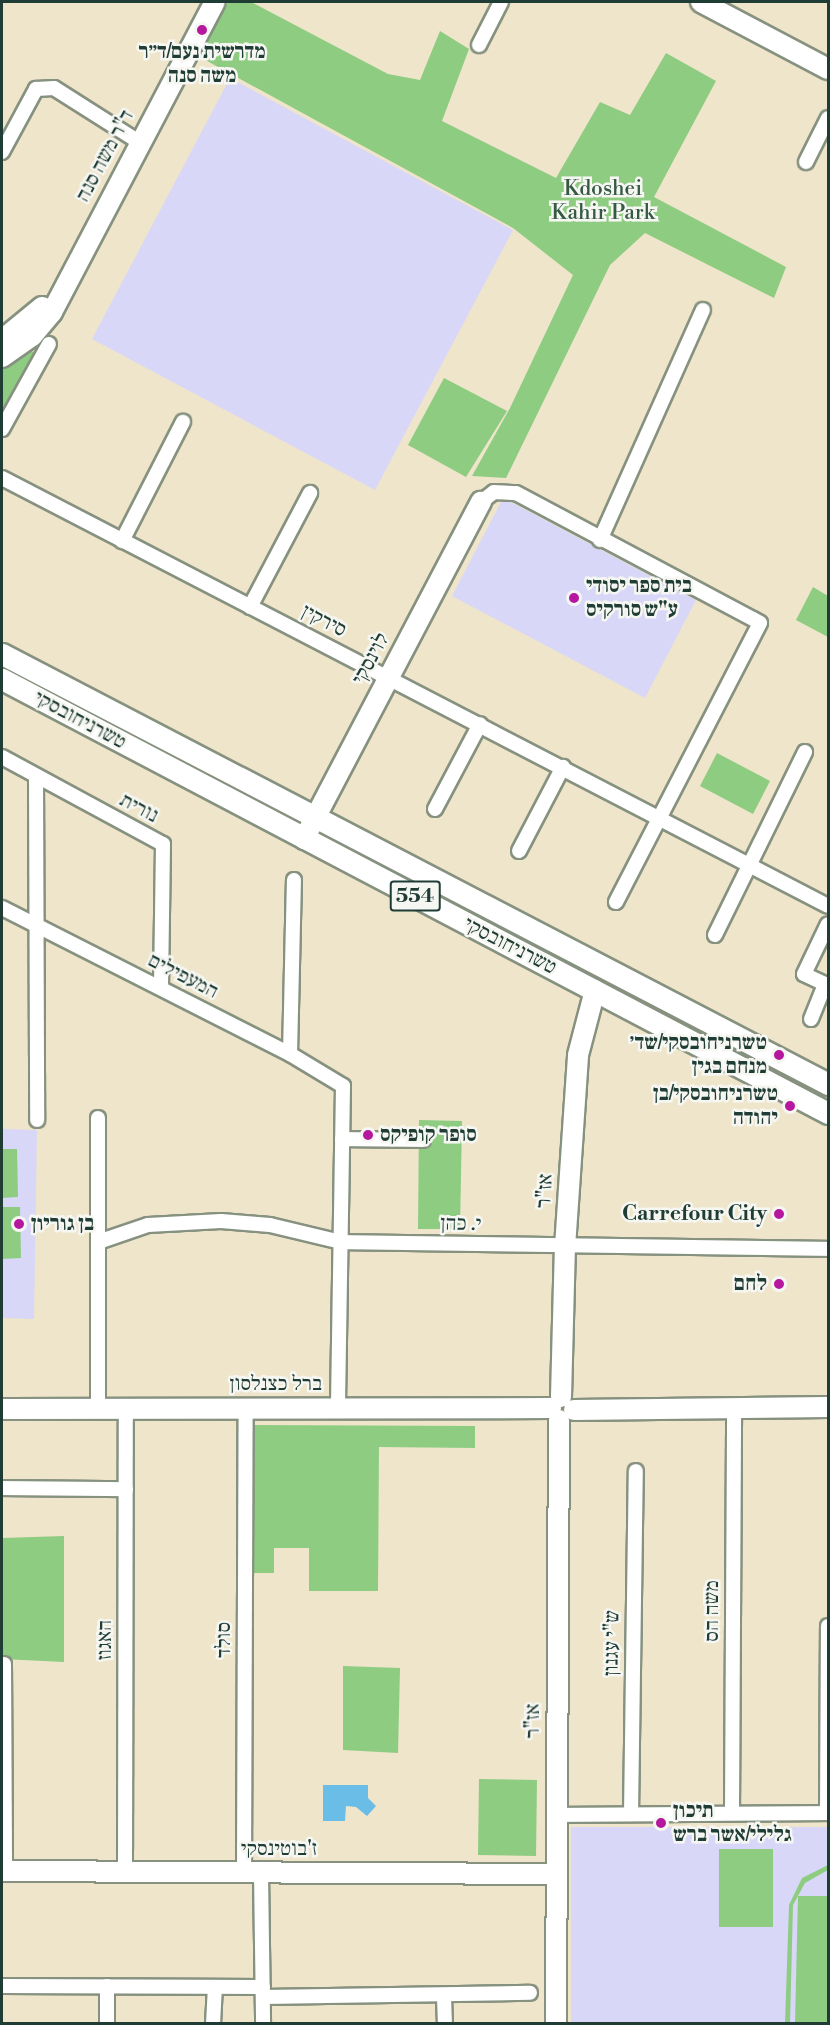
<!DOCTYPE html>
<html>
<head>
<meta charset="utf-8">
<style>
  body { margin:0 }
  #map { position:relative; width:830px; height:2025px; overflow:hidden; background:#eee5ca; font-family:"Libre Bodoni","Frank Ruhl Libre",serif }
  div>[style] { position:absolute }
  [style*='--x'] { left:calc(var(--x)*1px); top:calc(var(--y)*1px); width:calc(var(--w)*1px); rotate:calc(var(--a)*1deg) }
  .built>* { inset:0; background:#d8d7f8 }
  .green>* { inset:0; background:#8ecc82 }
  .water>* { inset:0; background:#6abde6 }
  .roads { filter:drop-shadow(2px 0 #86917f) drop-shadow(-2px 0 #86917f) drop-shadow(0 2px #86917f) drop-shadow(0 -2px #86917f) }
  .street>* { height:14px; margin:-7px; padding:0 7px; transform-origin:7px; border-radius:7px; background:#fff }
  .secondary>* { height:20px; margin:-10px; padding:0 10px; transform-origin:10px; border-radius:10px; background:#fff }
  .primary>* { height:21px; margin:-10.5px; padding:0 10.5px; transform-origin:10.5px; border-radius:10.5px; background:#fff }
  .dots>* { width:16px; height:16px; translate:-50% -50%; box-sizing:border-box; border:3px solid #f6f6f2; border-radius:50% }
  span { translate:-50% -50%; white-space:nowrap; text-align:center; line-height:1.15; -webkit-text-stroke:5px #f6f6f2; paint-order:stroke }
  .shield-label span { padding:2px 4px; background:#f6f6f2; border:2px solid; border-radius:4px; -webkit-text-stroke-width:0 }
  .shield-label { font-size:20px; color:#1f3d34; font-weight:700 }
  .poi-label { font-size:21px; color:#1f3d34; font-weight:700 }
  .left { translate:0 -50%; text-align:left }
  .right { translate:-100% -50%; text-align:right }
  .street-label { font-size:21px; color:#1f3d34 }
  .park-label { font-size:21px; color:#355a44 }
  .frame { position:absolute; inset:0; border:3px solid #1f3d34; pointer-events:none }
</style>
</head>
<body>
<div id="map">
  <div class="built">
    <div style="clip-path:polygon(230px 78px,513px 230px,375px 490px,92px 339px)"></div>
    <div style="clip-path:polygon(503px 498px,696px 600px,645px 698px,452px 596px)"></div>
    <div style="clip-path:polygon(2px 1129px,37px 1130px,34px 1319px,2px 1318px)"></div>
    <div style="clip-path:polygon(571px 1827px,828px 1827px,828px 2023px,571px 2023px)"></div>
  </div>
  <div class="green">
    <div style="clip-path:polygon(228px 2px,251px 2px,388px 74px,420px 80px,440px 31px,469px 49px,442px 121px,556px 178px,600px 102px,630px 115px,666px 53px,716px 81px,654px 197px,786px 267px,774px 298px,645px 233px,610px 265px,506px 478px,472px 476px,510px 408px,573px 275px,513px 228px,198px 56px)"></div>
    <div style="clip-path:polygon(26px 351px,35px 352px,2px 419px,2px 370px)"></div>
    <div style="clip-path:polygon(444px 378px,507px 411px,466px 477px,408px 445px)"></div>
    <div style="clip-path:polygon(813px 587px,828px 596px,828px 637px,796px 620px)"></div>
    <div style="clip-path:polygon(717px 753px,770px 781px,753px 814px,700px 786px)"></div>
    <div style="clip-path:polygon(419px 1120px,462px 1121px,460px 1229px,418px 1229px)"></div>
    <div style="clip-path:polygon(2px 1149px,17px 1149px,18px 1197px,2px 1198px)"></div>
    <div style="clip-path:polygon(2px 1207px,20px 1207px,21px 1258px,2px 1259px)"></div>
    <div style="clip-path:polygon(254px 1425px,475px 1426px,475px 1448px,379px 1447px,378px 1591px,309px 1591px,309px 1548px,274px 1548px,274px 1573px,254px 1573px)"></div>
    <div style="clip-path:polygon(64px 1536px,64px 1662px,2px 1659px,2px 1538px)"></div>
    <div style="clip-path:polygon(343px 1666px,400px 1668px,398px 1753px,343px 1750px)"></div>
    <div style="clip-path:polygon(479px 1779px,537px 1780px,536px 1856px,478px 1855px)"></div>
    <div style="clip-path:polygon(719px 1849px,773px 1849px,773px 1927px,719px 1927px)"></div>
    <div style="clip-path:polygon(828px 1865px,828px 1870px,805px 1883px,793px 1905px,790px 2023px,785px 2023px,789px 1905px,802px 1878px)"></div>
    <div style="clip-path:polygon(798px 1896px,828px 1896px,828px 2023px,795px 2023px)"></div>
  </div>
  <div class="water">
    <div style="clip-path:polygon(323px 1785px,368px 1785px,368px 1798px,376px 1806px,367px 1816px,356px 1807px,346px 1806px,345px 1821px,323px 1821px)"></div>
  </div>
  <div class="roads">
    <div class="street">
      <div style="--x:479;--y:45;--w:48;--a:-62.9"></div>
      <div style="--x:2;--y:152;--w:72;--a:-61.6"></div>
      <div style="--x:36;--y:89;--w:18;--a:-3"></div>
      <div style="--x:54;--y:88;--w:101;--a:32.4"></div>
      <div style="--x:806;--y:162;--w:49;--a:-63.4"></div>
      <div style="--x:2;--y:429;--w:97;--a:-61.1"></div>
      <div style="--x:2;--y:478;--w:930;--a:27.39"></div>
      <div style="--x:481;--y:502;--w:16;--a:-38"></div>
      <div style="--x:494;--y:492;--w:22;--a:3"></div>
      <div style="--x:516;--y:493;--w:276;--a:28"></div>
      <div style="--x:760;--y:623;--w:314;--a:117.3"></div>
      <div style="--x:600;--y:540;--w:252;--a:-65.9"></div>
      <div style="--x:122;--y:541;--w:134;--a:-62.9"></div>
      <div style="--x:250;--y:607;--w:129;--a:-62.2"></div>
      <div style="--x:2;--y:757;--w:183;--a:28.4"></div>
      <div style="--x:163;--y:844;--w:143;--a:90.8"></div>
      <div style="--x:36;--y:776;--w:344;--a:89.8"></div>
      <div style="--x:435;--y:809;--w:96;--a:-62.1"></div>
      <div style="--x:519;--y:851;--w:95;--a:-62.4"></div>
      <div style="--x:2;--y:908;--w:323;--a:26.9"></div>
      <div style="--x:290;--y:1054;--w:62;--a:31.1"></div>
      <div style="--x:343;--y:1086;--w:322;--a:90.9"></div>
      <div style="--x:715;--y:935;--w:204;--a:-63.8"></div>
      <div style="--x:811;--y:1019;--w:38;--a:-68"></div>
      <div style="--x:825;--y:984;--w:23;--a:-155"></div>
      <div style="--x:804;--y:974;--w:55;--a:-64.4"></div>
      <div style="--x:290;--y:1054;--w:174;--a:-88.7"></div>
      <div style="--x:98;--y:1118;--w:291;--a:90"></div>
      <div style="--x:342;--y:1139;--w:81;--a:0.7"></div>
      <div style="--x:98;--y:1242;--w:53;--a:-18.8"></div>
      <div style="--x:148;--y:1225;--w:73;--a:-3.1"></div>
      <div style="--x:221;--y:1221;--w:49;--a:4.7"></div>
      <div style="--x:270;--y:1225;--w:73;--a:13.5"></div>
      <div style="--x:341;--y:1242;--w:487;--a:0.8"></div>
      <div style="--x:2;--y:1488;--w:124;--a:0.5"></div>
      <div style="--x:4;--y:1664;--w:207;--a:89.7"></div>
      <div style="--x:732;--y:1813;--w:405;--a:-89.7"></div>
      <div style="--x:827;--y:1813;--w:187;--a:-89.7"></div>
      <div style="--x:631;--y:1814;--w:343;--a:-89.2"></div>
      <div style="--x:556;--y:1815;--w:272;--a:-0.4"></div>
      <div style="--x:125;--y:1872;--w:463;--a:-89.9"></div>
      <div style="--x:244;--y:1872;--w:464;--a:-89.8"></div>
      <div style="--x:261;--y:1873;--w:151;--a:89.2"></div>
      <div style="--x:2;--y:1986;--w:261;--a:0.2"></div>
      <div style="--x:263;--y:1997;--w:267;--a:-0.9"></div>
      <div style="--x:444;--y:1997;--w:27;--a:88"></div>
      <div style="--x:107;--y:2024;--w:38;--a:-90"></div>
      <div style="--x:213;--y:2024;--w:37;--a:-87"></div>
    </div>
    <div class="secondary">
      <div style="--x:701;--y:2;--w:144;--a:27.8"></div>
      <div style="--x:2;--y:340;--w:52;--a:-39.5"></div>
      <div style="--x:2;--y:357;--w:37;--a:-35"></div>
      <div style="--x:32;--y:336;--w:31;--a:-50"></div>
      <div style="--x:52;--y:312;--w:350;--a:-62.3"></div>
      <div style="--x:304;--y:839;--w:381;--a:-62.3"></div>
      <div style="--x:561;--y:1397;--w:150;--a:-88.5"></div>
      <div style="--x:565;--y:1247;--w:192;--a:-86.1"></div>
      <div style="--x:578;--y:1055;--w:67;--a:-75.3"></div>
      <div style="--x:2;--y:1409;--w:549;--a:-0.1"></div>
      <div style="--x:574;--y:1410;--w:254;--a:-0.7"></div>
      <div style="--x:2;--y:1871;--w:554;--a:0.31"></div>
      <div style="--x:556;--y:2024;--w:604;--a:-89.72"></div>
    </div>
    <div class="primary">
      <div style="--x:2;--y:654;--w:931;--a:27.5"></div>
      <div style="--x:2;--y:679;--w:933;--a:27.72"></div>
    </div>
  </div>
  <div class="dots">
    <div style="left:202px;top:30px;background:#b5179e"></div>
    <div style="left:574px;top:598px;background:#b5179e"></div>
    <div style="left:779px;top:1055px;background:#b5179e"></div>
    <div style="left:790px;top:1106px;background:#b5179e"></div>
    <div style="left:368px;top:1135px;background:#b5179e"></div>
    <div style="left:779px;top:1214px;background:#b5179e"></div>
    <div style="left:19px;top:1224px;background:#b5179e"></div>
    <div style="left:779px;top:1284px;background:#b5179e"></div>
    <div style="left:661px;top:1823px;background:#b5179e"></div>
  </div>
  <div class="shield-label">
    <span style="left:415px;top:896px">554</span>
  </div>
  <div class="poi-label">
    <span style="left:202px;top:64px">מדרשית נעם/ד״ר<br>משה סנה</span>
    <span class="left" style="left:586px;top:598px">בית ספר יסודי<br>ע"ש סורקיס</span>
    <span class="right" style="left:767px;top:1055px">טשרניחובסקי/שד׳<br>מנחם בגין</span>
    <span class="right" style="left:778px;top:1106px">טשרניחובסקי/בן<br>יהודה</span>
    <span class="left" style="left:380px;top:1135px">סופר קופיקס</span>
    <span class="right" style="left:767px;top:1214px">Carrefour City</span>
    <span class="left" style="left:31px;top:1224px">בן גוריון</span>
    <span class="right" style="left:767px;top:1284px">לחם</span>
    <span class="left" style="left:673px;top:1823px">תיכון<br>גלילי/אשר ברש</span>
  </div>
  <div class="street-label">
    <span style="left:105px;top:156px;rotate:-62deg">ד"ר משה סנה</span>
    <span style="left:324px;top:621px;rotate:27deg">סירקין</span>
    <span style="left:371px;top:659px;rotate:-62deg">לוינסקי</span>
    <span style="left:80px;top:720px;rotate:28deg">טשרניחובסקי</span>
    <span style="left:139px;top:808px;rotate:28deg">נורית</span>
    <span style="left:510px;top:946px;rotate:27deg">טשרניחובסקי</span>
    <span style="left:183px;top:976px;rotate:27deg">המעפילים</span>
    <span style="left:545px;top:1191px;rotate:-86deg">אז"ר</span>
    <span style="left:461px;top:1224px;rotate:1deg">י. כהן</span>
    <span style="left:276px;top:1384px">ברל כצנלסון</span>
    <span style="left:712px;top:1611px;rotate:-90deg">משה הס</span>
    <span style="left:105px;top:1640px;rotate:-90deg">האגוז</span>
    <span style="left:224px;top:1640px;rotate:-90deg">סולד</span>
    <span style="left:612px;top:1643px;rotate:-89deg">ש"י עגנון</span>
    <span style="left:533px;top:1721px;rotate:-90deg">אז"ר</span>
    <span style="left:279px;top:1849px">ז'בוטינסקי</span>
  </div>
  <div class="park-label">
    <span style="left:603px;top:201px">Kdoshei<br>Kahir Park</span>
  </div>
  <div class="frame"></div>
</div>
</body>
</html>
